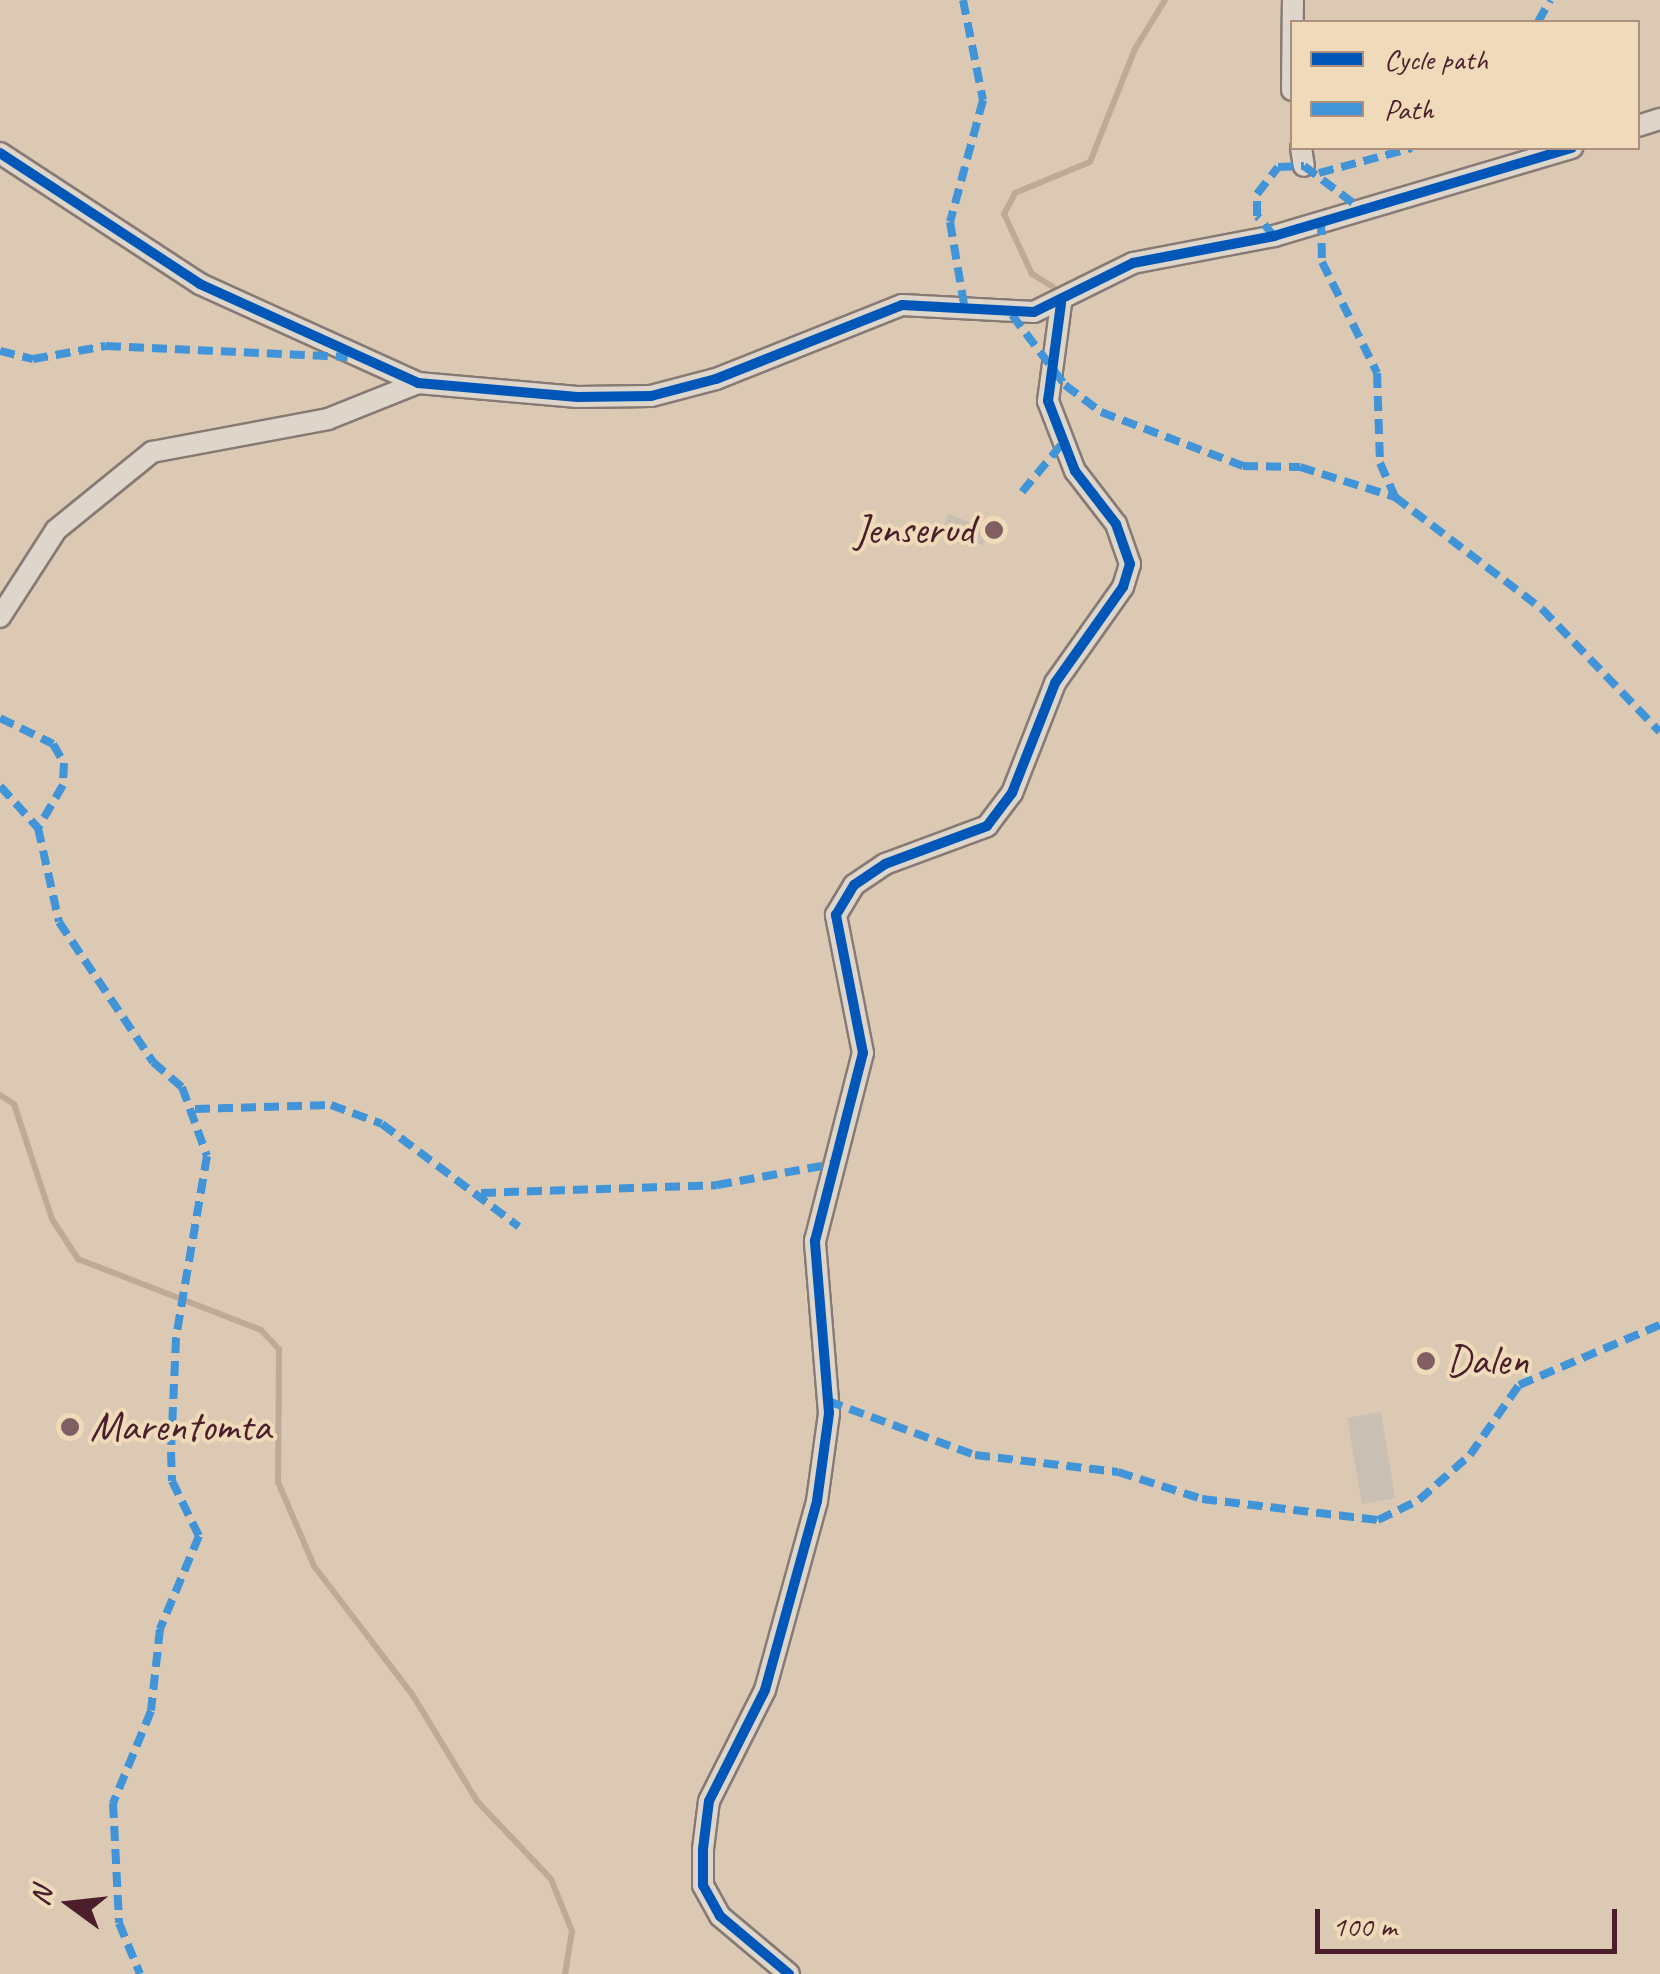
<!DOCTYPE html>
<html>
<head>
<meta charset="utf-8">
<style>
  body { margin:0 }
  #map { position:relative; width:1660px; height:1974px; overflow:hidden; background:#e2d7c6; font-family:Caveat,sans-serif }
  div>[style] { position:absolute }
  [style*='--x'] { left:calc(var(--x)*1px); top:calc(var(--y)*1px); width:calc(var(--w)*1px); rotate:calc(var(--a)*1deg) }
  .green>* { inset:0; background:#dcc9b3 }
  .stream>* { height:6px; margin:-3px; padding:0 3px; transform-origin:3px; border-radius:3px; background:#c1a998 }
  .building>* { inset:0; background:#c9bfb3 }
  .roads { filter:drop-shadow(2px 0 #877a74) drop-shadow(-2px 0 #877a74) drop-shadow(0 2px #877a74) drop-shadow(0 -2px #877a74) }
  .minor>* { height:20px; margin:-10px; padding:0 10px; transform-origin:10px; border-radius:10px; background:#ded6ca }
  .quiet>* { height:8px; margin-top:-4px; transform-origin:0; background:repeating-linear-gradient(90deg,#4194d7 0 15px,transparent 0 23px) }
  .cycleway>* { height:10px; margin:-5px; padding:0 5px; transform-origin:5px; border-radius:5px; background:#0057b8 }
  .dots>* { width:28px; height:28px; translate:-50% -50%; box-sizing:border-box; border:5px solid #efdab9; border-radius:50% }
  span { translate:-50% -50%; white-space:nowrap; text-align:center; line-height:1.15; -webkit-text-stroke:8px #efdab9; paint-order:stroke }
  .poi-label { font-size:42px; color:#4a1f2b }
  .right { translate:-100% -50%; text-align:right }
  .left { translate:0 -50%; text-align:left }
  .legend { position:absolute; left:1290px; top:20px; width:350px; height:130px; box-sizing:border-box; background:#efdab9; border:2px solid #ad8f80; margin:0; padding:12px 18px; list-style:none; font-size:30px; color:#4a1f2b }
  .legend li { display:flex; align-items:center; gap:20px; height:50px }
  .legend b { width:50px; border:2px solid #ad8f80 }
  .north { position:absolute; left:20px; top:1854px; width:100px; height:100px; -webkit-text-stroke:8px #efdab9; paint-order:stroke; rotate:285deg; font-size:28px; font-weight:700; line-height:40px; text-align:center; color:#4a1f2b }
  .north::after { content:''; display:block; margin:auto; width:35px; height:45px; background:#4a1f2b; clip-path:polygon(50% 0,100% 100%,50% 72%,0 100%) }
  .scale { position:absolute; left:1315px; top:1909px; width:302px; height:45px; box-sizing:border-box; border:5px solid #4a1f2b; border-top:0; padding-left:12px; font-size:30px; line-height:35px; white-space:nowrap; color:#4a1f2b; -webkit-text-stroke:8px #efdab9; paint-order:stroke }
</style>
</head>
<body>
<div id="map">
  <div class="green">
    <div style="clip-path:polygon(evenodd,0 0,1660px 0,1660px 1974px,0 1974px,0 0,1292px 22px,1638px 22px,1638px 148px,1292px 148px,1292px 22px)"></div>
  </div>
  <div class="stream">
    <div style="--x:1053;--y:287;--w:25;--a:-148"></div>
    <div style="--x:1032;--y:274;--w:66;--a:-115"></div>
    <div style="--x:1004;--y:214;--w:24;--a:-62"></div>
    <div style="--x:1015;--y:193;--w:81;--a:-22.5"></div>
    <div style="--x:1090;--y:162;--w:122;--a:-68.3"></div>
    <div style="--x:1135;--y:49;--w:57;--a:-58.5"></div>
    <div style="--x:0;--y:1095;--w:17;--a:33"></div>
    <div style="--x:14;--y:1104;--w:121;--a:71.7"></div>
    <div style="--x:52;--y:1219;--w:48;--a:57"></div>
    <div style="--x:78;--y:1259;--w:196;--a:21.2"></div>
    <div style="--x:261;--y:1330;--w:26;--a:47"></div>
    <div style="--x:279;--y:1349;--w:133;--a:90.4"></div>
    <div style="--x:278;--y:1482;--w:91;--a:66.8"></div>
    <div style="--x:314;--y:1566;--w:161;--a:52.6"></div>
    <div style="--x:412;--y:1694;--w:125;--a:58.7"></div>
    <div style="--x:477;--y:1801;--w:108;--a:46.5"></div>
    <div style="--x:551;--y:1879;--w:56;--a:68"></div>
    <div style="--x:572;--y:1931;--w:44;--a:99.2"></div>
  </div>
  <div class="building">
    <div style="clip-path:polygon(948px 514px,989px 529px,983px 545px,942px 530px)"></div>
    <div style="clip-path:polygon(1381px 1412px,1395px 1498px,1362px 1504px,1347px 1418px)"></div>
  </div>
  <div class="roads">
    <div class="minor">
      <div style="--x:1292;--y:90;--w:90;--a:-89.4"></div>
      <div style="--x:1638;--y:126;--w:23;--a:-18"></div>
      <div style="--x:1301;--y:148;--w:18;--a:81"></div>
      <div style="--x:0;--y:153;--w:239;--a:33.2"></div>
      <div style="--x:200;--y:284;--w:239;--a:24.4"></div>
      <div style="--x:418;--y:383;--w:160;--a:5"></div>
      <div style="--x:577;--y:397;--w:74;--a:-0.8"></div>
      <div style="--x:651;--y:396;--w:67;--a:-14.7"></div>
      <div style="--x:716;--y:379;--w:200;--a:-21.7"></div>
      <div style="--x:902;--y:305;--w:132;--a:3"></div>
      <div style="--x:1034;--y:312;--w:110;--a:-26.3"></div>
      <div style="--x:1133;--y:263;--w:144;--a:-10.8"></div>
      <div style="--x:1274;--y:236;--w:311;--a:-16.5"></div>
      <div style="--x:0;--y:617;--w:103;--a:-57.2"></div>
      <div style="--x:56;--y:530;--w:124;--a:-39.1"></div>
      <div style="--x:152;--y:452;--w:179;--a:-10.6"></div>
      <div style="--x:328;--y:419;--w:97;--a:-21.8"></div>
      <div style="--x:789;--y:1974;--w:90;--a:-140"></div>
      <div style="--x:720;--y:1916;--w:35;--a:-119"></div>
      <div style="--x:703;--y:1885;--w:36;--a:-90"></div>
      <div style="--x:703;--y:1849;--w:48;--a:-82.9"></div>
      <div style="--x:709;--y:1801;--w:124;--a:-63.2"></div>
      <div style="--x:765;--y:1690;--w:196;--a:-74.6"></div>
      <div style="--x:817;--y:1501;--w:89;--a:-82.2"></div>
      <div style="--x:829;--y:1413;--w:173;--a:-94.7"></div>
      <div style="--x:815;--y:1241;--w:194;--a:-75.7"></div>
      <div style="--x:863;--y:1053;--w:141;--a:-101.1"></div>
      <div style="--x:836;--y:915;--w:35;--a:-59"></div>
      <div style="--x:854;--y:885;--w:37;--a:-34"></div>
      <div style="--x:885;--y:864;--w:109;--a:-20.4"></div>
      <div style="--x:987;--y:826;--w:41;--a:-52.9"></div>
      <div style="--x:1012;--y:793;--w:118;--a:-68.6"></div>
      <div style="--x:1055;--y:683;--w:118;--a:-54.7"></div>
      <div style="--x:1123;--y:587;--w:24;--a:-73"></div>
      <div style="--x:1130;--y:564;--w:42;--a:-109.3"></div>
      <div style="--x:1116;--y:524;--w:67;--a:-127.7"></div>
      <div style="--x:1075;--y:471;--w:75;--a:-111.1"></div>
      <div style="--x:1048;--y:401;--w:99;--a:-82.4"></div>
    </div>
  </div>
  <div class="quiet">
    <div style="--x:963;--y:0;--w:102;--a:78.7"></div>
    <div style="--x:983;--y:100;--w:126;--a:105.1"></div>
    <div style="--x:950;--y:222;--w:83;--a:80.3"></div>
    <div style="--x:1538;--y:22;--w:25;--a:-61"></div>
    <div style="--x:1319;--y:173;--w:96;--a:-15"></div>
    <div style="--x:1321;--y:220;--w:42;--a:88.6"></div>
    <div style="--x:1322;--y:262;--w:124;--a:63.6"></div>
    <div style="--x:1377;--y:373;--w:90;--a:88.1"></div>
    <div style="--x:1380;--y:463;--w:37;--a:66"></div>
    <div style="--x:1274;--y:236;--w:26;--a:-130"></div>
    <div style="--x:1257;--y:216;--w:22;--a:-90"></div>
    <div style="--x:1257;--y:194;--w:34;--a:-52"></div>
    <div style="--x:1278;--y:167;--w:26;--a:-2"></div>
    <div style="--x:1304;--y:166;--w:71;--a:37"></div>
    <div style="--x:1012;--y:315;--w:88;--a:52.9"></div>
    <div style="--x:1065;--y:385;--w:45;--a:36.9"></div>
    <div style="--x:1101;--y:412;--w:152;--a:20.8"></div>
    <div style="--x:1243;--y:466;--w:57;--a:1"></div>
    <div style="--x:1300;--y:467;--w:100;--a:17.5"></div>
    <div style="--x:1395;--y:497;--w:185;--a:37.3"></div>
    <div style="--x:1542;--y:609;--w:170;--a:46.2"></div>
    <div style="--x:0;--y:351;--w:34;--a:14"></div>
    <div style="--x:33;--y:359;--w:74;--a:-10.1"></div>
    <div style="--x:106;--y:346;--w:242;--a:2.6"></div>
    <div style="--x:1022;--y:492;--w:61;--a:-50.3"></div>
    <div style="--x:0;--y:718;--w:59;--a:26.1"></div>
    <div style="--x:53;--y:744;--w:22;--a:60"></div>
    <div style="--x:64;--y:763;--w:22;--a:93"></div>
    <div style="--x:63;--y:785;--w:50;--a:120.2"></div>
    <div style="--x:38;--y:828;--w:96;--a:77.4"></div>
    <div style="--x:59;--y:922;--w:169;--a:56.1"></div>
    <div style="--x:153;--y:1062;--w:38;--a:41"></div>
    <div style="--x:182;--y:1087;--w:73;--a:70.1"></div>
    <div style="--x:207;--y:1156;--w:185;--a:99.7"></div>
    <div style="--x:176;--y:1338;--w:114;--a:92.5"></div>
    <div style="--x:171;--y:1452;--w:29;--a:88"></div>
    <div style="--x:172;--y:1481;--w:61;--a:63.9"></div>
    <div style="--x:199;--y:1536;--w:101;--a:112.8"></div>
    <div style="--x:160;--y:1629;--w:82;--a:96.3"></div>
    <div style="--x:151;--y:1711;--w:100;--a:112.4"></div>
    <div style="--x:113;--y:1803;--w:120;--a:87.1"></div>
    <div style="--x:119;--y:1923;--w:55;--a:67.6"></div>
    <div style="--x:0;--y:786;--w:57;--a:47.9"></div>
    <div style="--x:195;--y:1109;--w:136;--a:-1.7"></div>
    <div style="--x:331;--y:1105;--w:54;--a:20.4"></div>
    <div style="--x:382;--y:1124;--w:171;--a:36.9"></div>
    <div style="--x:481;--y:1193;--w:236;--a:-1.9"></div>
    <div style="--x:717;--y:1185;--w:123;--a:-10.3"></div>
    <div style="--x:828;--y:1401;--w:157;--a:20.2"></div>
    <div style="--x:975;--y:1455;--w:144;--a:6.8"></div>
    <div style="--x:1118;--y:1472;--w:88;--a:17.8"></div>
    <div style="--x:1202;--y:1499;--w:177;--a:6.8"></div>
    <div style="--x:1378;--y:1520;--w:46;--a:-26"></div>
    <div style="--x:1419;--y:1500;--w:68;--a:-41.4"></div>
    <div style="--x:1470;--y:1455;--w:85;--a:-55"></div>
    <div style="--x:1519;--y:1385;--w:153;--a:-23.1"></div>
  </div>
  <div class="cycleway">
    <div style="--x:0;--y:153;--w:239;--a:33.2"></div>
    <div style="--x:200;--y:284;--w:239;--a:24.4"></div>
    <div style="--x:418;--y:383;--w:160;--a:5"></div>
    <div style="--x:577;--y:397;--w:74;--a:-0.8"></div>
    <div style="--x:651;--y:396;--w:67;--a:-14.7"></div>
    <div style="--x:716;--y:379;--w:200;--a:-21.7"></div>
    <div style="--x:902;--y:305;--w:132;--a:3"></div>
    <div style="--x:1034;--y:312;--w:110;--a:-26.3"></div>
    <div style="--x:1133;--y:263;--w:144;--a:-10.8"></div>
    <div style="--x:1274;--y:236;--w:311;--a:-16.5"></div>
    <div style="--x:789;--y:1974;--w:90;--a:-140"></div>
    <div style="--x:720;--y:1916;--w:35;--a:-119"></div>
    <div style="--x:703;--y:1885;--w:36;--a:-90"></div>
    <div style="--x:703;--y:1849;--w:48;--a:-82.9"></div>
    <div style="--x:709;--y:1801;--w:124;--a:-63.2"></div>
    <div style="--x:765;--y:1690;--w:196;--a:-74.6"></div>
    <div style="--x:817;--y:1501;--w:89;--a:-82.2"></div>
    <div style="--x:829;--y:1413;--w:173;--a:-94.7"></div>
    <div style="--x:815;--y:1241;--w:194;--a:-75.7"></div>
    <div style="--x:863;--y:1053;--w:141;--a:-101.1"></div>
    <div style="--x:836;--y:915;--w:35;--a:-59"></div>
    <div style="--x:854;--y:885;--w:37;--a:-34"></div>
    <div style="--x:885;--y:864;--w:109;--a:-20.4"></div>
    <div style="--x:987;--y:826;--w:41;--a:-52.9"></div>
    <div style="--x:1012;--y:793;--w:118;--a:-68.6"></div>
    <div style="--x:1055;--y:683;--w:118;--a:-54.7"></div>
    <div style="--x:1123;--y:587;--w:24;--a:-73"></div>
    <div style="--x:1130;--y:564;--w:42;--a:-109.3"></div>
    <div style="--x:1116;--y:524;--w:67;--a:-127.7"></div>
    <div style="--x:1075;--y:471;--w:75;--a:-111.1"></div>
    <div style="--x:1048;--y:401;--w:99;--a:-82.4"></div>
  </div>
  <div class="dots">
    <div style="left:994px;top:530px;background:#7f5f61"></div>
    <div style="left:1426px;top:1361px;background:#7f5f61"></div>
    <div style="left:70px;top:1427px;background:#7f5f61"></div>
  </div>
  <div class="poi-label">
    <span class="right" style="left:974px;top:530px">Jenserud</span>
    <span class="left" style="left:1446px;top:1361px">Dalen</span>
    <span class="left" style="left:90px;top:1427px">Marentomta</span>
  </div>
  <ul class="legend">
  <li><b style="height:12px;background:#0057b8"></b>Cycle path</li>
  <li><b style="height:12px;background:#4194d7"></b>Path</li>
  </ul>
  <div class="north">N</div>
  <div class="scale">100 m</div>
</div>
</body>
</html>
